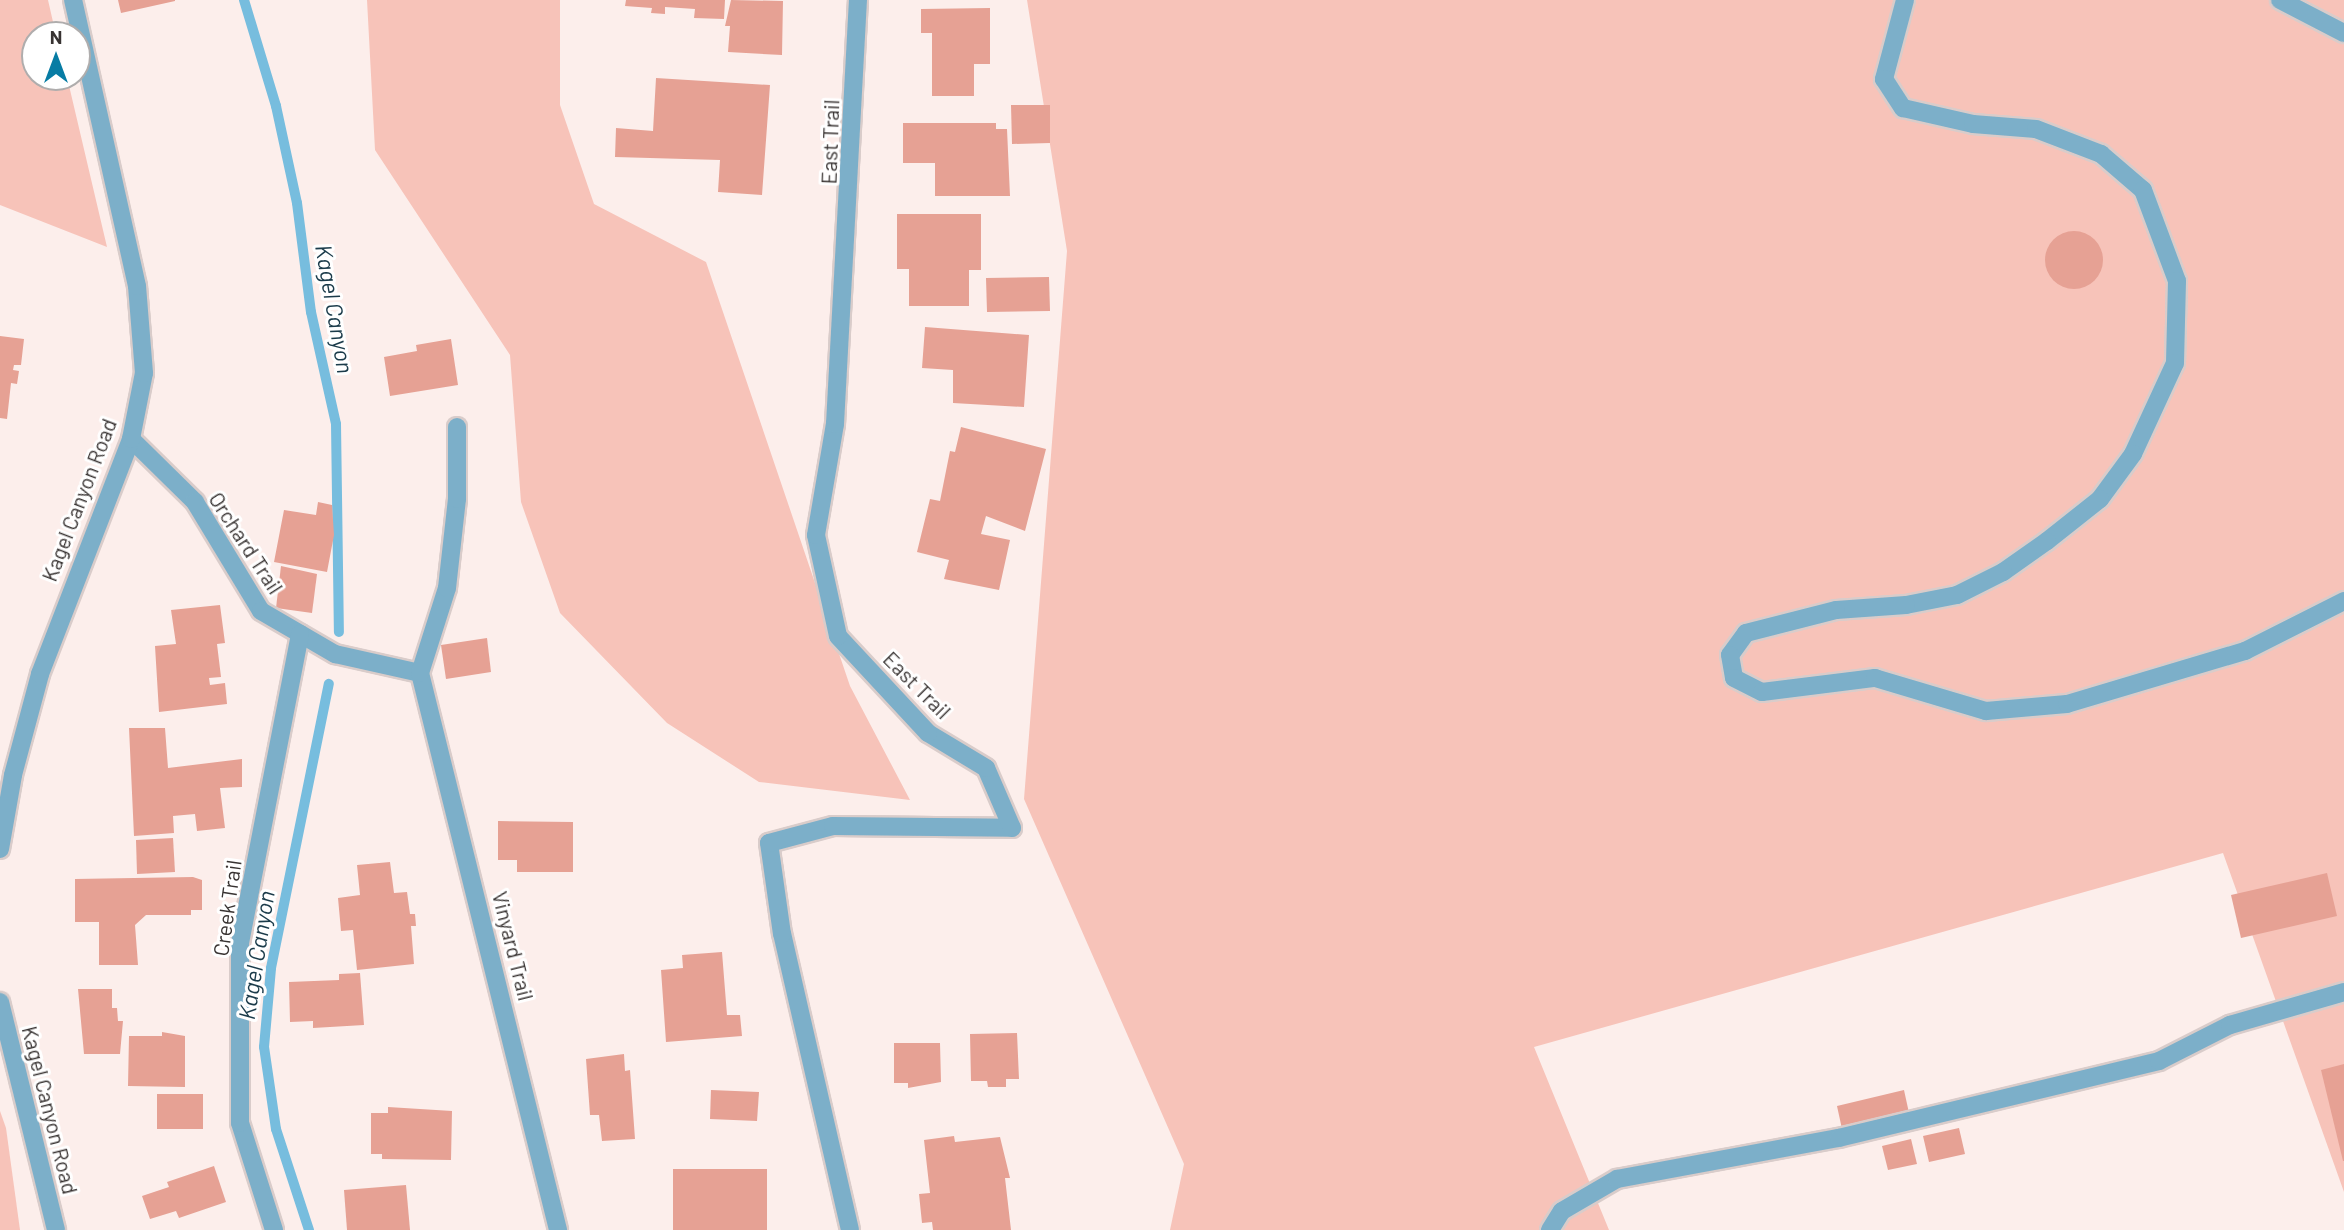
<!DOCTYPE html>
<html>
<head>
<meta charset="utf-8">
<style>
  body { margin:0 }
  #map { position:relative; width:2344px; height:1230px; overflow:hidden; background:#fceeeb; font-family:Barlow,sans-serif }
  div>[style] { position:absolute }
  [style*='--x'] { left:calc(var(--x)*1px); top:calc(var(--y)*1px); width:calc(var(--w)*1px); rotate:calc(var(--a)*1deg) }
  .green>* { inset:0; background:#f7c3b9 }
  .stream>* { height:10px; margin:-5px; padding:0 5px; transform-origin:5px; border-radius:5px; background:#77bdde }
  .building>* { inset:0; background:#e6a194 }
  .round { border-radius:50% }
  .roads { filter:drop-shadow(2px 0 #d9ccca) drop-shadow(-2px 0 #d9ccca) drop-shadow(0 2px #d9ccca) drop-shadow(0 -2px #d9ccca) }
  .minor>* { height:18px; margin:-9px; padding:0 9px; transform-origin:9px; border-radius:9px; background:#7cafc9 }
  span { translate:-50% -50%; white-space:nowrap; text-align:center; line-height:1.15; -webkit-text-stroke:6px #fff; paint-order:stroke }
  .street-label { font-size:21px; color:#383332 }
  .water-label { font-size:23px; color:#1b3b4a; font-style:italic }
  .north { position:absolute; left:21px; top:21px; width:70px; height:70px; box-sizing:border-box; background:#fff; border:2px solid #afadad; border-radius:50%; rotate:0deg; font-size:19px; font-weight:700; line-height:28px; text-align:center; color:#383332 }
  .north::after { content:''; display:block; margin:auto; width:24px; height:32px; background:#077ca4; clip-path:polygon(50% 0,100% 100%,50% 72%,0 100%) }
</style>
</head>
<body>
<div id="map">
  <div class="green">
    <div style="clip-path:polygon(0 0,48px 0,56px 35px,35px 35px,35px 77px,67px 77px,107px 247px,0 205px)"></div>
    <div style="clip-path:polygon(367px 0,560px 0,560px 105px,594px 204px,706px 262px,850px 686px,910px 800px,759px 782px,667px 723px,560px 613px,521px 502px,510px 355px,375px 150px)"></div>
    <div style="clip-path:polygon(1027px 0,2344px 0,2344px 1192px,2223px 853px,1534px 1047px,1609px 1230px,1170px 1230px,1184px 1164px,1024px 799px,1067px 251px)"></div>
    <div style="clip-path:polygon(0 1111px,6px 1128px,20px 1230px,0 1230px)"></div>
  </div>
  <div class="stream">
    <div style="--x:244;--y:0;--w:111;--a:73.2"></div>
    <div style="--x:276;--y:106;--w:99;--a:77.8"></div>
    <div style="--x:297;--y:203;--w:110;--a:82.7"></div>
    <div style="--x:311;--y:312;--w:115;--a:77.4"></div>
    <div style="--x:336;--y:424;--w:208;--a:89.2"></div>
    <div style="--x:309;--y:1230;--w:106;--a:-108.1"></div>
    <div style="--x:276;--y:1129;--w:83;--a:-98.3"></div>
    <div style="--x:264;--y:1047;--w:79;--a:-84.9"></div>
    <div style="--x:271;--y:968;--w:290;--a:-78.5"></div>
  </div>
  <div class="building">
    <div style="clip-path:polygon(118px 0,175px 0,175px 1px,121px 13px)"></div>
    <div style="clip-path:polygon(626px 0,725px 0,724px 19px,694px 18px,695px 9px,665px 7px,665px 14px,651px 13px,652px 8px,625px 6px)"></div>
    <div style="clip-path:polygon(731px 0,783px 1px,782px 55px,728px 52px,730px 26px,725px 26px)"></div>
    <div style="clip-path:polygon(990px 8px,990px 64px,974px 64px,974px 96px,932px 96px,932px 33px,921px 33px,921px 9px)"></div>
    <div style="clip-path:polygon(656px 78px,770px 85px,762px 195px,718px 192px,720px 160px,615px 157px,616px 128px,653px 131px)"></div>
    <div style="clip-path:polygon(1011px 105px,1050px 105px,1050px 143px,1012px 144px)"></div>
    <div style="clip-path:polygon(903px 123px,996px 123px,996px 129px,1007px 129px,1010px 196px,935px 196px,935px 163px,903px 163px)"></div>
    <div style="clip-path:polygon(897px 214px,981px 214px,981px 270px,969px 270px,969px 306px,909px 306px,909px 269px,897px 269px)"></div>
    <div class="round" style="left:2045px;top:231px;width:58px;height:58px"></div>
    <div style="clip-path:polygon(1049px 277px,1050px 311px,987px 312px,986px 278px)"></div>
    <div style="clip-path:polygon(925px 327px,1029px 335px,1024px 407px,953px 403px,953px 370px,922px 368px)"></div>
    <div style="clip-path:polygon(0 336px,24px 339px,21px 365px,14px 365px,13px 370px,19px 371px,17px 384px,11px 383px,7px 419px,0 418px)"></div>
    <div style="clip-path:polygon(451px 339px,458px 385px,390px 396px,384px 357px,417px 351px,416px 345px)"></div>
    <div style="clip-path:polygon(961px 427px,1046px 449px,1025px 531px,986px 516px,981px 534px,1010px 540px,999px 590px,944px 579px,949px 560px,917px 552px,930px 499px,940px 501px,950px 451px,955px 452px)"></div>
    <div style="clip-path:polygon(318px 502px,332px 505px,334px 535px,327px 572px,274px 562px,284px 510px,316px 515px)"></div>
    <div style="clip-path:polygon(281px 566px,317px 574px,312px 613px,276px 608px)"></div>
    <div style="clip-path:polygon(220px 605px,225px 643px,217px 644px,221px 677px,209px 678px,210px 685px,225px 683px,227px 704px,159px 712px,155px 646px,176px 644px,171px 610px)"></div>
    <div style="clip-path:polygon(487px 638px,491px 672px,446px 679px,441px 645px)"></div>
    <div style="clip-path:polygon(129px 728px,165px 728px,168px 768px,242px 759px,242px 787px,220px 788px,225px 828px,197px 831px,195px 814px,173px 816px,174px 833px,134px 836px)"></div>
    <div style="clip-path:polygon(498px 821px,573px 822px,573px 872px,517px 872px,517px 860px,498px 860px)"></div>
    <div style="clip-path:polygon(173px 838px,175px 872px,137px 874px,136px 840px)"></div>
    <div style="clip-path:polygon(390px 862px,394px 893px,407px 892px,410px 914px,415px 914px,416px 926px,411px 926px,414px 964px,357px 970px,353px 930px,341px 931px,338px 898px,360px 895px,357px 865px)"></div>
    <div style="clip-path:polygon(2327px 873px,2337px 916px,2241px 938px,2231px 895px)"></div>
    <div style="clip-path:polygon(193px 877px,202px 880px,202px 910px,191px 910px,191px 915px,146px 915px,135px 925px,138px 965px,99px 965px,99px 922px,75px 922px,75px 879px)"></div>
    <div style="clip-path:polygon(722px 952px,727px 1015px,740px 1015px,742px 1036px,666px 1042px,661px 970px,683px 968px,682px 955px)"></div>
    <div style="clip-path:polygon(360px 973px,364px 1025px,313px 1028px,313px 1021px,290px 1022px,289px 982px,339px 980px,339px 974px)"></div>
    <div style="clip-path:polygon(78px 989px,112px 989px,112px 1008px,117px 1008px,118px 1021px,123px 1021px,120px 1054px,84px 1054px)"></div>
    <div style="clip-path:polygon(162px 1032px,185px 1036px,185px 1087px,128px 1086px,129px 1036px,162px 1036px)"></div>
    <div style="clip-path:polygon(1017px 1033px,1019px 1079px,1006px 1079px,1006px 1087px,988px 1087px,987px 1081px,971px 1081px,970px 1034px)"></div>
    <div style="clip-path:polygon(894px 1043px,940px 1043px,941px 1082px,908px 1088px,908px 1083px,894px 1083px)"></div>
    <div style="clip-path:polygon(624px 1054px,625px 1071px,630px 1070px,635px 1139px,602px 1141px,599px 1115px,590px 1115px,586px 1059px)"></div>
    <div style="clip-path:polygon(2344px 1064px,2344px 1161px,2343px 1161px,2321px 1070px)"></div>
    <div style="clip-path:polygon(711px 1090px,759px 1092px,757px 1121px,710px 1119px)"></div>
    <div style="clip-path:polygon(1904px 1090px,1909px 1113px,1842px 1129px,1837px 1106px)"></div>
    <div style="clip-path:polygon(157px 1094px,203px 1094px,203px 1129px,157px 1129px)"></div>
    <div style="clip-path:polygon(388px 1107px,452px 1111px,451px 1160px,382px 1159px,382px 1154px,371px 1154px,371px 1113px,388px 1113px)"></div>
    <div style="clip-path:polygon(1959px 1128px,1965px 1154px,1929px 1162px,1923px 1136px)"></div>
    <div style="clip-path:polygon(954px 1136px,955px 1142px,1000px 1137px,1010px 1178px,1005px 1178px,1011px 1230px,933px 1230px,932px 1222px,922px 1223px,919px 1194px,930px 1193px,924px 1140px)"></div>
    <div style="clip-path:polygon(1911px 1139px,1917px 1164px,1888px 1170px,1882px 1146px)"></div>
    <div style="clip-path:polygon(214px 1166px,226px 1202px,179px 1218px,176px 1211px,150px 1219px,142px 1196px,169px 1187px,167px 1182px)"></div>
    <div style="clip-path:polygon(673px 1169px,767px 1169px,767px 1230px,673px 1230px)"></div>
    <div style="clip-path:polygon(406px 1185px,410px 1230px,347px 1230px,344px 1190px)"></div>
  </div>
  <div class="roads">
    <div class="minor">
      <div style="--x:1905;--y:0;--w:82;--a:104.9"></div>
      <div style="--x:1884;--y:79;--w:35;--a:57"></div>
      <div style="--x:1903;--y:108;--w:72;--a:12.9"></div>
      <div style="--x:1973;--y:124;--w:63;--a:4.5"></div>
      <div style="--x:2036;--y:129;--w:70;--a:21"></div>
      <div style="--x:2101;--y:154;--w:55;--a:40.6"></div>
      <div style="--x:2143;--y:190;--w:97;--a:69.5"></div>
      <div style="--x:2177;--y:281;--w:82;--a:91.4"></div>
      <div style="--x:2175;--y:363;--w:100;--a:114.8"></div>
      <div style="--x:2133;--y:454;--w:56;--a:126.3"></div>
      <div style="--x:2100;--y:499;--w:68;--a:141.6"></div>
      <div style="--x:2047;--y:541;--w:54;--a:144.8"></div>
      <div style="--x:2003;--y:572;--w:51;--a:153.4"></div>
      <div style="--x:1957;--y:595;--w:52;--a:168.9"></div>
      <div style="--x:1906;--y:605;--w:70;--a:175.9"></div>
      <div style="--x:1836;--y:610;--w:93;--a:165.7"></div>
      <div style="--x:1746;--y:633;--w:27;--a:126"></div>
      <div style="--x:1730;--y:655;--w:23;--a:80"></div>
      <div style="--x:1734;--y:678;--w:31;--a:27"></div>
      <div style="--x:1762;--y:692;--w:114;--a:-7.1"></div>
      <div style="--x:1875;--y:678;--w:116;--a:16.6"></div>
      <div style="--x:1986;--y:711;--w:81;--a:-4.9"></div>
      <div style="--x:2067;--y:704;--w:186;--a:-16.6"></div>
      <div style="--x:2245;--y:651;--w:111;--a:-26.8"></div>
      <div style="--x:2280;--y:0;--w:72;--a:27.3"></div>
      <div style="--x:131;--y:439;--w:90;--a:44.5"></div>
      <div style="--x:195;--y:502;--w:127;--a:58.8"></div>
      <div style="--x:261;--y:611;--w:86;--a:30.2"></div>
      <div style="--x:335;--y:654;--w:87;--a:12.6"></div>
      <div style="--x:420;--y:673;--w:574;--a:76.08"></div>
      <div style="--x:420;--y:673;--w:89;--a:-72.4"></div>
      <div style="--x:447;--y:588;--w:90;--a:-83.6"></div>
      <div style="--x:457;--y:499;--w:72;--a:-90"></div>
      <div style="--x:0;--y:849;--w:75;--a:-80"></div>
      <div style="--x:13;--y:775;--w:105;--a:-75"></div>
      <div style="--x:40;--y:674;--w:252;--a:-68.8"></div>
      <div style="--x:131;--y:439;--w:67;--a:-78.9"></div>
      <div style="--x:144;--y:373;--w:87;--a:-94.6"></div>
      <div style="--x:137;--y:286;--w:293;--a:-102.6"></div>
      <div style="--x:0;--y:1002;--w:235;--a:76.2"></div>
      <div style="--x:274;--y:1230;--w:112;--a:-107.6"></div>
      <div style="--x:240;--y:1123;--w:180;--a:-90"></div>
      <div style="--x:240;--y:943;--w:315;--a:-79"></div>
      <div style="--x:850;--y:1230;--w:304;--a:-102.9"></div>
      <div style="--x:782;--y:934;--w:92;--a:-98.1"></div>
      <div style="--x:769;--y:843;--w:66;--a:-14.9"></div>
      <div style="--x:833;--y:826;--w:179;--a:0.6"></div>
      <div style="--x:1012;--y:828;--w:65;--a:-113.4"></div>
      <div style="--x:986;--y:768;--w:68;--a:-148.9"></div>
      <div style="--x:928;--y:733;--w:132;--a:-132.9"></div>
      <div style="--x:838;--y:636;--w:103;--a:-102.3"></div>
      <div style="--x:816;--y:535;--w:113;--a:-80.3"></div>
      <div style="--x:835;--y:424;--w:425;--a:-86.9"></div>
      <div style="--x:1550;--y:1230;--w:22;--a:-58"></div>
      <div style="--x:1562;--y:1211;--w:64;--a:-30.2"></div>
      <div style="--x:1617;--y:1179;--w:226;--a:-10.5"></div>
      <div style="--x:1839;--y:1138;--w:329;--a:-13.5"></div>
      <div style="--x:2159;--y:1061;--w:80;--a:-26.9"></div>
      <div style="--x:2230;--y:1025;--w:119;--a:-16.1"></div>
    </div>
  </div>
  <div class="street-label">
    <span style="left:830px;top:142px;rotate:-88deg">East Trail</span>
    <span style="left:79px;top:500px;rotate:-69deg">Kagel Canyon Road</span>
    <span style="left:246px;top:543px;rotate:57deg">Orchard Trail</span>
    <span style="left:917px;top:685px;rotate:45deg">East Trail</span>
    <span style="left:227px;top:908px;rotate:-82deg">Creek Trail</span>
    <span style="left:513px;top:946px;rotate:76deg">Vinyard Trail</span>
    <span style="left:50px;top:1110px;rotate:76deg">Kagel Canyon Road</span>
  </div>
  <div class="water-label">
    <span style="left:335px;top:309px;rotate:80deg">Kagel Canyon</span>
    <span style="left:256px;top:955px;rotate:-81deg">Kagel Canyon</span>
  </div>
  <div class="north">N</div>
</div>
</body>
</html>
